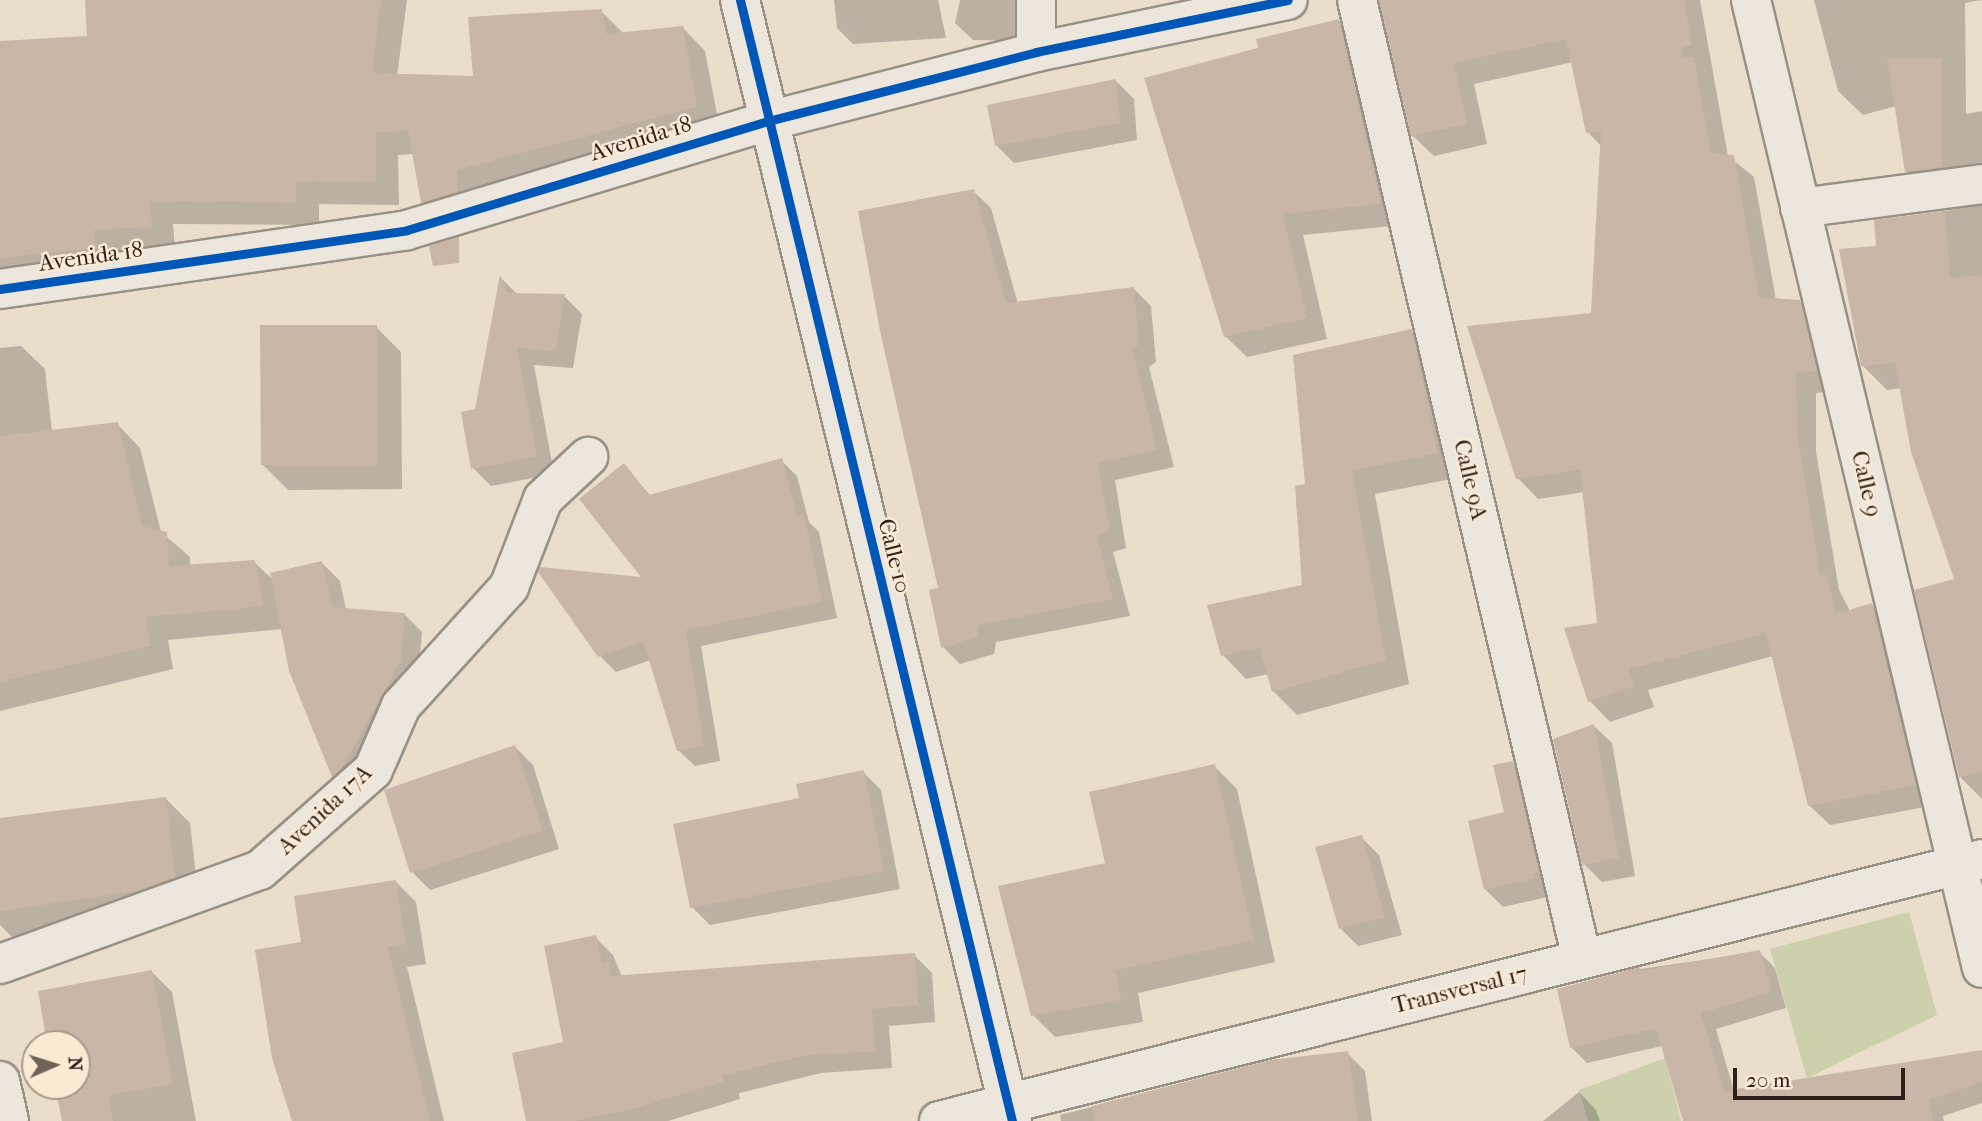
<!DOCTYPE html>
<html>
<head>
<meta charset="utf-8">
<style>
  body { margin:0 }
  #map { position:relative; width:1982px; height:1121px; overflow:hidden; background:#eaddca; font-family:"IM FELL French Canon",serif }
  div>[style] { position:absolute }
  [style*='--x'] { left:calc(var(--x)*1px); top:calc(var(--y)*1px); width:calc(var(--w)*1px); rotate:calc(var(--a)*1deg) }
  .green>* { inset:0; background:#cdcfad }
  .shadow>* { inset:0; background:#0003 }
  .building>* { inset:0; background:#cab6a6 }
  .roads { filter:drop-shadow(2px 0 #999185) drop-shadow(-2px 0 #999185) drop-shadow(0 2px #999185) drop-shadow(0 -2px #999185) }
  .minor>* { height:38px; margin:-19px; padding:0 19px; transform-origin:19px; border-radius:19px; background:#ede6dd }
  .secondary>* { height:38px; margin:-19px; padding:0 19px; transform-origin:19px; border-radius:19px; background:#ede6dd }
  .cycleway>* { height:9px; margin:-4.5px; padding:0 4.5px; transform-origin:4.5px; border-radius:4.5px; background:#0057b8 }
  span { translate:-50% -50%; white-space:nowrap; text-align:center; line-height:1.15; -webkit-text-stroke:5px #faead4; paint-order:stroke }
  .street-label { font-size:23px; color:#2d221b }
  .north { position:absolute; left:21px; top:1030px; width:70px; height:70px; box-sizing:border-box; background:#faead4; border:2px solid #a89a8a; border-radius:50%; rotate:87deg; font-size:19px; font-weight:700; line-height:28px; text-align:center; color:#2d221b }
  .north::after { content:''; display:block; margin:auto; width:24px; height:32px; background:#6f6358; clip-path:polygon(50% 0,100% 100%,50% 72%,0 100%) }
  .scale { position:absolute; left:1733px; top:1068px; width:172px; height:32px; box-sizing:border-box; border:4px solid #2d221b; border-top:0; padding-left:9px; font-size:21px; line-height:24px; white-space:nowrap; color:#2d221b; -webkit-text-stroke:5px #faead4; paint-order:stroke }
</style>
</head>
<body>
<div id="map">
  <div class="green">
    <div style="clip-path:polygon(1909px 912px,1937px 1015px,1807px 1078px,1770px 949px)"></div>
    <div style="clip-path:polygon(1665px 1058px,1681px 1121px,1588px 1121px,1579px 1090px)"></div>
  </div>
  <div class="shadow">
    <div style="clip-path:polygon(87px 0,407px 0,397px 76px,475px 78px,601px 11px,624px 34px,682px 27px,705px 51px,720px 130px,446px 225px,423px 202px,414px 154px,398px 155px,399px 205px,319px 204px,319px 225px,173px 224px,175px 250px,0 283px,0 43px,89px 37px)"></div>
    <div style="clip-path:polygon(834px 0,938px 0,946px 38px,853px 44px,837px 28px)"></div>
    <div style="clip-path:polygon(960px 0,1028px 0,1028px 41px,973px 40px,955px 23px)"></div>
    <div style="clip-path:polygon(1393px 0,1700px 0,1728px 156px,1754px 177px,1776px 300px,1799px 301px,1820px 322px,1837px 391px,1816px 393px,1816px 452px,1839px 590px,1850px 611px,1872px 605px,1892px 625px,1935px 805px,1830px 825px,1809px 805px,1773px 656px,1648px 690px,1654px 707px,1610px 722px,1590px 701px,1599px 624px,1585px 492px,1538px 499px,1518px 478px,1593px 314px,1602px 147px,1588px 132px,1573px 62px,1474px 84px,1487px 144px,1434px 156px,1413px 136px)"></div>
    <div style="clip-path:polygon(1814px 0,1982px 0,1965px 3px,1966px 114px,1982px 111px,1982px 189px,1931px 196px,1906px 171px,1896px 106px,1863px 115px,1838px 91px)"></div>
    <div style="clip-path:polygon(1338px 21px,1360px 42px,1401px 225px,1303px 235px,1327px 339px,1247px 357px,1225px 336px,1260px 49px)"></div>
    <div style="clip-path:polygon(1116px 81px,1134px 99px,1137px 140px,1014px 163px,996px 145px)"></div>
    <div style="clip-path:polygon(973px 191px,991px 208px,1018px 304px,1134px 289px,1151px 306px,1156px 362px,1149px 367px,1174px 467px,1115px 480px,1126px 548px,1113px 552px,1130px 616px,996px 642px,994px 654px,960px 664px,943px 647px,940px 589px)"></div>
    <div style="clip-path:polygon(1982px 205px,1982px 799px,1961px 778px,1916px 592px,1956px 580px,1901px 388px,1887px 390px,1863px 366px,1877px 247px,1876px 222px)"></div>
    <div style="clip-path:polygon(501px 278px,518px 295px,564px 296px,582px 314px,573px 368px,534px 365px,554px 474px,491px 486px,473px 468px,476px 411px)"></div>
    <div style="clip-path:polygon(376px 327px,401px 352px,402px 489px,288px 490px,263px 465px)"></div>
    <div style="clip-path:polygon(1411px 330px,1435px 354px,1461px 477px,1375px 494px,1409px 684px,1297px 715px,1273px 691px,1268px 674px,1246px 679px,1223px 655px,1304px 586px,1307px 485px)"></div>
    <div style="clip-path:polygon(21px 346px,45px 369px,52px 432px,117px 424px,140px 448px,161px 532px,190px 557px,190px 567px,254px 562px,273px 580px,322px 563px,340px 581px,346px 610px,404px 614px,422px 632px,418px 678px,351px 794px,333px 776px,290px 671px,282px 629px,168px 640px,173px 669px,0 711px,0 348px)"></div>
    <div style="clip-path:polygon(781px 460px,797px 476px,809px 522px,819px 532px,837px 618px,701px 646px,720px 761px,695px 766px,678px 750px,651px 660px,616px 672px,600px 656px,645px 579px,623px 466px,651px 496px)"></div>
    <div style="clip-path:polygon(1594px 726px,1612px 743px,1635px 876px,1602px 882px,1584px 864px)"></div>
    <div style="clip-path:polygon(515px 747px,533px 765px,559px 849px,430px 890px,412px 872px)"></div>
    <div style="clip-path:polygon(1512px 763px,1530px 780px,1552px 896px,1503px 907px,1485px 889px,1507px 813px)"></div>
    <div style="clip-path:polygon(1214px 766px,1237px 789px,1275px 962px,1138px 993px,1143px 1022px,1055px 1037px,1033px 1015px,1107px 865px)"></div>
    <div style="clip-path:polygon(863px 772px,881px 790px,900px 889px,710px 925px,692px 907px,801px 799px)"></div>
    <div style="clip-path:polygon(165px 798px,190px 823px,199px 902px,163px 915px,12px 937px,0 925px,0 820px)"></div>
    <div style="clip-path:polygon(1361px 837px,1379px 855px,1402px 935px,1358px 946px,1340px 928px)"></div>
    <div style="clip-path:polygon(396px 882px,416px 902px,426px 964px,407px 967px,444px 1121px,293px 1121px,303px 943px)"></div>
    <div style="clip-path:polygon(595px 937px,613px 955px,622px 977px,914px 955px,932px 973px,935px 1022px,889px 1026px,892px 1068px,821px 1073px,739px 1093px,740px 1099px,668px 1121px,528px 1121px,565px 1044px)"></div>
    <div style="clip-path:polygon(1759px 952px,1775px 968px,1786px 1008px,1716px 1029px,1734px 1091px,1982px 1052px,1982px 1103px,1943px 1116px,1944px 1121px,1685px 1121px,1662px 1046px,1587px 1063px,1572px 1048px,1640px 969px)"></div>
    <div style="clip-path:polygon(151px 971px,172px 992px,196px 1121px,63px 1121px,57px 1086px,77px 1086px,77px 1044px,49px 1044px)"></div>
    <div style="clip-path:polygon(1347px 1053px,1365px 1071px,1372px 1121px,1061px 1121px,1060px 1115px,1271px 1062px)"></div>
    <div style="clip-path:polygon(1579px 1092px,1596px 1110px,1600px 1121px,1543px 1121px)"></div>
  </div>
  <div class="building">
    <div style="clip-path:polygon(85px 0,381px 0,372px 73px,473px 76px,468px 17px,602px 9px,606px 34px,683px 26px,697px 107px,457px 170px,457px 192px,421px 203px,408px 130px,376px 133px,376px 182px,296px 181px,296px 203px,150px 201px,152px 227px,94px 230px,96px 248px,0 258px,0 41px,87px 36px)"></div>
    <div style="clip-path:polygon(1379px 0,1684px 0,1692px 45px,1682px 48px,1683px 57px,1694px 57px,1711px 153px,1734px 155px,1759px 297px,1800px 300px,1817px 371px,1796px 373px,1797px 431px,1820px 575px,1827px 575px,1836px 614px,1872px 603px,1916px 785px,1808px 806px,1766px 633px,1629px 669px,1634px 686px,1588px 702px,1564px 628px,1597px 623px,1580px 470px,1516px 479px,1467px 326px,1591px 313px,1601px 131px,1586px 133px,1566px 39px,1454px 63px,1467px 124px,1411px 136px)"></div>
    <div style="clip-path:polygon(1339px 19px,1381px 204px,1283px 214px,1307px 318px,1224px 337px,1144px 78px,1258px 48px,1256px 39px)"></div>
    <div style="clip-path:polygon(1887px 58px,1942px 58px,1942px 167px,1905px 172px)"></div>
    <div style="clip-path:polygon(1116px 79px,1120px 123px,995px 146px,987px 105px)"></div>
    <div style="clip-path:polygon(974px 189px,1006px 303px,1134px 287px,1139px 344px,1133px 350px,1157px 450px,1098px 463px,1110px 531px,1097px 535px,1113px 599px,979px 625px,977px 637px,941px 648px,929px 590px,938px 588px,880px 331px,858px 211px)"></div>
    <div style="clip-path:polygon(1945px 211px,1950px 278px,1982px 275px,1982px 772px,1959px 777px,1914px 590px,1954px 579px,1911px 452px,1895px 363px,1861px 366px,1839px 249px,1876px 246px,1874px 220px)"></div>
    <div style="clip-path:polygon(459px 237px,459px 263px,433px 266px,429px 246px)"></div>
    <div style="clip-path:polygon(500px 275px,507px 293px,565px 294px,555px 351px,517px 348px,537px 457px,471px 469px,461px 412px,475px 409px)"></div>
    <div style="clip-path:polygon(260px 325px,377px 325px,377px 465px,261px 465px)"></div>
    <div style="clip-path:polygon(1412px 329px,1438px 453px,1352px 471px,1386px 660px,1272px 692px,1259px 647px,1221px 656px,1207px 605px,1302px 585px,1295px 486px,1305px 484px,1293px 355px)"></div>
    <div style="clip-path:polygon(118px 422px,142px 526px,167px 532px,169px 566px,255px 560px,264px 606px,146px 617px,150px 646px,0 682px,0 436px)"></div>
    <div style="clip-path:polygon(782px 458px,797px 515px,804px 514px,822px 602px,686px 630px,704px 745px,677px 751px,643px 641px,598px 657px,538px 572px,540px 567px,641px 577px,579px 499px,624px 463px,649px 495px)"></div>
    <div style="clip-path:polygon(322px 561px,333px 607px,405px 613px,401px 660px,342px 768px,332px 777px,289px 671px,270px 573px)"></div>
    <div style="clip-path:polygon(1594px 724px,1619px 858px,1582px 865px,1553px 739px)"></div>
    <div style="clip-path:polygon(515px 745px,543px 831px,410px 873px,384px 790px)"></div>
    <div style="clip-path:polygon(1513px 761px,1539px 872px,1534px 873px,1536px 878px,1484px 890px,1468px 821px,1504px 812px,1493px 765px)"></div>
    <div style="clip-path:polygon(1215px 764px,1254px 940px,1116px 970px,1121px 1000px,1031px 1016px,998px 886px,1105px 863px,1089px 792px)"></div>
    <div style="clip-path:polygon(864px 770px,884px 871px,690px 908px,673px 824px,799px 798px,796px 784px)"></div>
    <div style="clip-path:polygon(166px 797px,175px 877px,138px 891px,0 911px,0 818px)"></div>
    <div style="clip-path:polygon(1362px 835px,1385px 917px,1339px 929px,1315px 847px)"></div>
    <div style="clip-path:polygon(396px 880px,406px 944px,388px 947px,430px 1121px,292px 1121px,272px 1058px,255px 950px,301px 942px,294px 896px)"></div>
    <div style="clip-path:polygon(596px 935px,602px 963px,609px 961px,611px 976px,915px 953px,918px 1005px,872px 1009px,875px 1051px,803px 1056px,722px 1075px,724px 1081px,633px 1109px,574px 1121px,526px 1121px,512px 1053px,563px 1042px,544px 946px)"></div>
    <div style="clip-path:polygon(1760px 950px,1772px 992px,1701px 1013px,1724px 1091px,1982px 1050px,1982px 1082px,1929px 1100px,1933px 1121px,1683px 1121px,1656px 1028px,1570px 1048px,1557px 989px,1640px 967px,1641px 971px)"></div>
    <div style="clip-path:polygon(152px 970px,173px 1084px,109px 1095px,113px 1121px,62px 1121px,55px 1086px,77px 1086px,77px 1044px,47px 1044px,38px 991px)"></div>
    <div style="clip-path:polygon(1348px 1051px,1358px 1121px,1094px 1121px,1092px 1106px,1271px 1060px)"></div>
  </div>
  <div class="roads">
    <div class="minor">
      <div style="--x:740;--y:0;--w:1154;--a:76.36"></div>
      <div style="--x:1036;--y:0;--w:52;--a:90"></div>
      <div style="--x:1357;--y:0;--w:985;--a:76.8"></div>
      <div style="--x:1751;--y:0;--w:995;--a:76.58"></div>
      <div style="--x:1800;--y:208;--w:184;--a:-7.5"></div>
      <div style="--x:0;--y:289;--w:411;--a:-8.2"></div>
      <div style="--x:407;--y:230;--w:377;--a:-16.8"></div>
      <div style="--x:768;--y:121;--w:277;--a:-14.4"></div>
      <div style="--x:1036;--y:52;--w:257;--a:-11.7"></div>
      <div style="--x:0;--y:964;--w:276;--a:-19.9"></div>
      <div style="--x:260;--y:870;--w:151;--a:-41.5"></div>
      <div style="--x:373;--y:770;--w:70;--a:-66.4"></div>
      <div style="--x:401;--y:706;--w:161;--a:-47.8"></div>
      <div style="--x:509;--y:587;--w:94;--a:-68.9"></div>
      <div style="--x:543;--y:499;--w:62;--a:-43"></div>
      <div style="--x:0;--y:1081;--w:41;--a:77.3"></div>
    </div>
    <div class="secondary">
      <div style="--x:939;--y:1121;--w:1075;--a:-14.1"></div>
    </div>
  </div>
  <div class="cycleway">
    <div style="--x:740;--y:0;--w:1154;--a:76.36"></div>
    <div style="--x:0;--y:289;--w:411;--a:-8.2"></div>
    <div style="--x:407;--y:230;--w:377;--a:-16.8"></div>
    <div style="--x:768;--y:121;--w:277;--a:-14.4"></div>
    <div style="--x:1036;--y:52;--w:257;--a:-11.7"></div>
  </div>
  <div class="street-label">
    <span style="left:641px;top:139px;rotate:-17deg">Avenida 18</span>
    <span style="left:91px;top:257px;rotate:-8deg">Avenida 18</span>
    <span style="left:1470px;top:480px;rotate:77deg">Calle 9A</span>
    <span style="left:1866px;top:484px;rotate:77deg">Calle 9</span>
    <span style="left:894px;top:556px;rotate:76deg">Calle 10</span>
    <span style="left:325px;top:810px;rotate:-43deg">Avenida 17A</span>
    <span style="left:1460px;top:990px;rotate:-14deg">Transversal 17</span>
  </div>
  <div class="north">N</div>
  <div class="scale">20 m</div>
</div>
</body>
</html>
